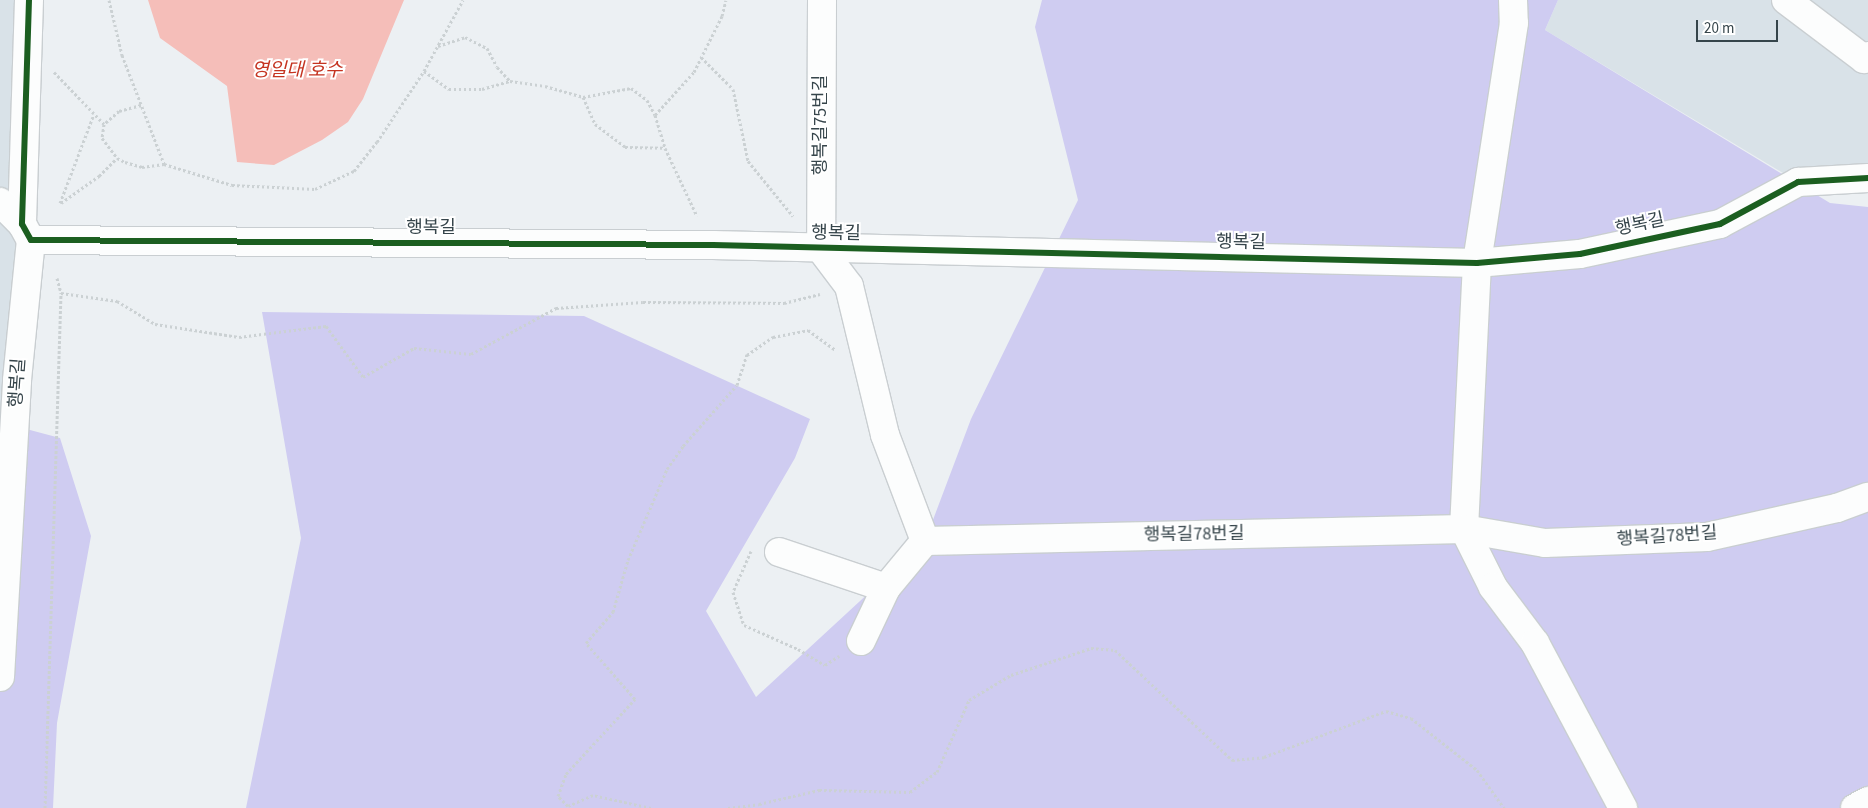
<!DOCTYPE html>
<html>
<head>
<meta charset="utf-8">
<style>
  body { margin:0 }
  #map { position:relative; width:1868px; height:808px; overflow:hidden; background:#ecf0f3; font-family:"Source Sans 3","Noto Sans KR",sans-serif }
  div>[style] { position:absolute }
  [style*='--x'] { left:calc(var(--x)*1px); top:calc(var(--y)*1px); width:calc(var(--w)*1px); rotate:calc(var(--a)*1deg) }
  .residential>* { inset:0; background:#d9e2e8 }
  .green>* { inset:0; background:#cfccf1 }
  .water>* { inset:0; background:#f5beb9 }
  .path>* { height:3px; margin-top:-1.5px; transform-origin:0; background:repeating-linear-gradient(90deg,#cbd1d3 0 2.5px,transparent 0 5px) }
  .roads { filter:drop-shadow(1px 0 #c9ced1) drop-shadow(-1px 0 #c9ced1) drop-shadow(0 1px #c9ced1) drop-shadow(0 -1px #c9ced1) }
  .minor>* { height:28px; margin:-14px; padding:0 14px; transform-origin:14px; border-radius:14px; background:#fcfdfd }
  .cycleway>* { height:6px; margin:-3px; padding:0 3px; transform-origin:3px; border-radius:3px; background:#1b5e20 }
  span { translate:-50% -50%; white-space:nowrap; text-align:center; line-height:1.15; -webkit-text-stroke:4px #fff; paint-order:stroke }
  .street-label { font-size:18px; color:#36454b }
  .water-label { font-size:19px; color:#c53421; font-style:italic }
  .scale { position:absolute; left:1696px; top:20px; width:82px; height:22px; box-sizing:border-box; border:2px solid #36454b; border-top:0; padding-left:6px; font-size:15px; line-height:18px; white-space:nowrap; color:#36454b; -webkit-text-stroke:4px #fff; paint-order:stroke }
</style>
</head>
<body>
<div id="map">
  <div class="residential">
    <div style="clip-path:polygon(0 0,29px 0,13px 425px,0 422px)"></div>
    <div style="clip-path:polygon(1558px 0,1868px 0,1868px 178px,1798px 182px,1545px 30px)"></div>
  </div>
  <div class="green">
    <div style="clip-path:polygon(1042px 0,1558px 0,1545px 30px,1830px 203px,1868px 207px,1868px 808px,246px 808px,301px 538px,262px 312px,584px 316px,810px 419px,795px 458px,706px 611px,756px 697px,925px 541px,971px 419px,1078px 200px,1035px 27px)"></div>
    <div style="clip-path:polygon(0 422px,60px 438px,91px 536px,57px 723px,53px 808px,0 808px)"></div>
  </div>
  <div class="water">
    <div style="clip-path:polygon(148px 0,404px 0,363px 99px,348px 122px,322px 140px,274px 165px,237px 162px,227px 86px,160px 38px)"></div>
  </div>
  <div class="path">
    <div style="--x:109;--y:0;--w:57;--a:76.7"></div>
    <div style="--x:122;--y:55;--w:117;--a:68.9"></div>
    <div style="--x:164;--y:164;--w:71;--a:17.2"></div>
    <div style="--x:232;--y:185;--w:83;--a:2.8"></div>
    <div style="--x:315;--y:189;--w:43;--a:-24.8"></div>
    <div style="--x:354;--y:171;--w:37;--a:-52"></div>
    <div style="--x:377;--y:142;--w:85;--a:-56.5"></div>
    <div style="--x:424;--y:71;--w:81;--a:-61.2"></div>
    <div style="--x:438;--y:46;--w:28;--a:-18"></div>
    <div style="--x:465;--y:37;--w:25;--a:27"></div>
    <div style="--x:487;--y:48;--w:21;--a:62"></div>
    <div style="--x:497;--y:67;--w:19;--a:47"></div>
    <div style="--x:510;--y:81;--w:35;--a:8"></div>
    <div style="--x:545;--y:86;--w:40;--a:16"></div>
    <div style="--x:583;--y:97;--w:49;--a:-10.6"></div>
    <div style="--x:631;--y:88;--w:20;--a:37"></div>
    <div style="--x:647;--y:100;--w:17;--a:62"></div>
    <div style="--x:655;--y:115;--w:34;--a:73"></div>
    <div style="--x:665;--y:148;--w:75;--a:64.8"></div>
    <div style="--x:701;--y:57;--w:45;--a:45"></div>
    <div style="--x:733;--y:89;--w:74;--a:78.2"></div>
    <div style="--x:748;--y:161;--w:71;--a:50.7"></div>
    <div style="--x:424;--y:71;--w:31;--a:36"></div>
    <div style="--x:449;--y:89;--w:33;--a:0"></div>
    <div style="--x:482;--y:89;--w:29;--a:-16"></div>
    <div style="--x:54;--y:72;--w:72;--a:46.1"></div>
    <div style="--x:583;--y:97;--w:30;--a:66"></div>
    <div style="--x:595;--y:124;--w:38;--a:37"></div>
    <div style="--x:625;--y:147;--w:39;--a:1"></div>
    <div style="--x:141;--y:105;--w:23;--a:165"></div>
    <div style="--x:119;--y:111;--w:20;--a:139"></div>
    <div style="--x:104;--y:124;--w:14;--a:98"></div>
    <div style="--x:102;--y:138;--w:25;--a:53"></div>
    <div style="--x:117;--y:158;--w:9;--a:27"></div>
    <div style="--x:125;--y:162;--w:18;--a:16"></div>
    <div style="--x:142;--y:167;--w:22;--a:-8"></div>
    <div style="--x:655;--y:115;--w:58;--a:-47.8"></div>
    <div style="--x:694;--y:72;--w:63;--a:-63.4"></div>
    <div style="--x:722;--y:16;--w:16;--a:-76"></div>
    <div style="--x:60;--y:203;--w:95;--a:-69.1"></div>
    <div style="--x:61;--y:203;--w:47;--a:-35.4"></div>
    <div style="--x:99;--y:176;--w:25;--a:-45"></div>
    <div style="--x:57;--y:278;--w:16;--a:75"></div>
    <div style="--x:61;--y:293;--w:57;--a:8.1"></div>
    <div style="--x:117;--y:301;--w:44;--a:31.2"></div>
    <div style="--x:155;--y:324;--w:85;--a:8.8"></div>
    <div style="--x:239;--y:337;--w:88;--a:-7.2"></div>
    <div style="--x:326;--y:326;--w:63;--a:54"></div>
    <div style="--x:363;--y:377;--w:59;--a:-29.6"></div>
    <div style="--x:414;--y:348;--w:57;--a:6"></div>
    <div style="--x:471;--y:354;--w:97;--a:-28.4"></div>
    <div style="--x:556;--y:308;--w:87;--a:-3.9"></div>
    <div style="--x:643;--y:302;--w:141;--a:0.4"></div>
    <div style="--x:784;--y:303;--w:37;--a:-14"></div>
    <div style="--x:751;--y:551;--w:45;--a:113.7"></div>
    <div style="--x:733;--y:592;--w:35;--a:72"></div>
    <div style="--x:744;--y:625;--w:59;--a:24"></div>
    <div style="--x:798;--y:649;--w:31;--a:31"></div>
    <div style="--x:825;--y:665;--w:17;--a:-33"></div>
    <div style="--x:45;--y:808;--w:515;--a:-88.22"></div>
    <div style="--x:651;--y:808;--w:59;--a:-167.4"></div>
    <div style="--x:593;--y:795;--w:27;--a:156"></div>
    <div style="--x:568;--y:806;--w:14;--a:-135"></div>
    <div style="--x:558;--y:796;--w:23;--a:-70"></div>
    <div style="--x:566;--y:774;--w:102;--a:-47.4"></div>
    <div style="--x:635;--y:699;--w:74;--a:-131.2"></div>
    <div style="--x:586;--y:643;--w:41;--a:-48.9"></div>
    <div style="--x:613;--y:612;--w:54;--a:-73.9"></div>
    <div style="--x:628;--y:560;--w:99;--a:-66.8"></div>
    <div style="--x:667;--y:469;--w:28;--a:-55"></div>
    <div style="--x:683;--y:446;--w:81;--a:-48.5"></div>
    <div style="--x:737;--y:385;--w:32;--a:-72"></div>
    <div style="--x:747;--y:355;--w:32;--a:-35"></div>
    <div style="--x:773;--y:337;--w:36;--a:-11"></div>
    <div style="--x:808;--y:330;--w:34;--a:36"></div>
    <div style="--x:728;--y:808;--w:31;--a:-7"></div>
    <div style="--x:759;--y:804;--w:62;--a:-13.1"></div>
    <div style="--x:819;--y:790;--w:91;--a:1.3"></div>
    <div style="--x:910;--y:792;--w:34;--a:-37"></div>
    <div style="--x:937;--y:772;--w:79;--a:-66"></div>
    <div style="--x:969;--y:700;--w:49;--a:-30.8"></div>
    <div style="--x:1011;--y:675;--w:84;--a:-18.6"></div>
    <div style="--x:1091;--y:648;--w:24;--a:5"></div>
    <div style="--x:1115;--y:650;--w:161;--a:43.2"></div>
    <div style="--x:1232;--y:760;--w:32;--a:-5"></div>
    <div style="--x:1264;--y:757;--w:130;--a:-20.7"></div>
    <div style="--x:1386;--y:711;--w:26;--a:16"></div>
    <div style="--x:1411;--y:718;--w:84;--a:38.2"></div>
    <div style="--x:1477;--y:770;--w:47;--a:54.6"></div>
  </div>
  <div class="roads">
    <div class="minor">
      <div style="--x:29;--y:0;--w:224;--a:91.8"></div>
      <div style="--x:22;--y:224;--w:18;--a:61"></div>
      <div style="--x:31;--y:240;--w:682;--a:0.42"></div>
      <div style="--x:713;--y:245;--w:764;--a:1.35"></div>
      <div style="--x:1477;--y:263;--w:103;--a:-5"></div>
      <div style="--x:1580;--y:254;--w:143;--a:-12.1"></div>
      <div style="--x:1720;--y:224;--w:89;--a:-28.3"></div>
      <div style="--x:1798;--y:182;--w:70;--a:-3.3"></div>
      <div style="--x:822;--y:0;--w:249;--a:90.2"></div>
      <div style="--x:821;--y:249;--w:46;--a:52.9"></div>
      <div style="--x:849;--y:286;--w:153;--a:76.4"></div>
      <div style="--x:885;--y:435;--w:113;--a:69.3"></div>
      <div style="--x:1513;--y:0;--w:23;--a:88"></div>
      <div style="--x:1514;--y:23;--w:243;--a:98.8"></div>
      <div style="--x:1477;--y:263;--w:266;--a:92.8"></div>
      <div style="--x:1464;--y:529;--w:65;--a:63.4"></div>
      <div style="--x:1493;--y:587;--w:70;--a:53.1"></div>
      <div style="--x:1535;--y:643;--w:187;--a:61.9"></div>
      <div style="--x:1786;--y:0;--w:98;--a:37.1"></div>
      <div style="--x:1864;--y:59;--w:5;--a:-37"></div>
      <div style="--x:0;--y:202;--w:31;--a:45"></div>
      <div style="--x:925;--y:541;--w:539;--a:-1.28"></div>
      <div style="--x:1464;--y:529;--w:82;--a:9.8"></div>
      <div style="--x:1545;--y:543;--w:162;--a:-2.1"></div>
      <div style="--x:1707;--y:537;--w:133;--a:-12.6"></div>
      <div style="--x:1837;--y:508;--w:33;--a:-20"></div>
      <div style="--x:779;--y:552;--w:113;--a:18.6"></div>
      <div style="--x:886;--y:588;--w:61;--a:-50.3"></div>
      <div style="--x:861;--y:641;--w:59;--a:-64.7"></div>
      <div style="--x:0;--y:677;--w:297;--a:-86.7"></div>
      <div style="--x:17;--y:380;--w:141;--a:-84.3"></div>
      <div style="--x:1855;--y:808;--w:15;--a:-28"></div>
    </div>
  </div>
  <div class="cycleway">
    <div style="--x:29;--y:0;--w:224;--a:91.8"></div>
    <div style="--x:22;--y:224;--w:18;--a:61"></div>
    <div style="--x:31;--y:240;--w:682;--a:0.42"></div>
    <div style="--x:713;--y:245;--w:764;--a:1.35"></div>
    <div style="--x:1477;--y:263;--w:103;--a:-5"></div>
    <div style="--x:1580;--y:254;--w:143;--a:-12.1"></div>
    <div style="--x:1720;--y:224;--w:89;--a:-28.3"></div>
    <div style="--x:1798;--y:182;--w:70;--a:-3.3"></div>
  </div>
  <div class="street-label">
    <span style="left:821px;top:125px;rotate:-90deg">행복길75번길</span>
    <span style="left:1640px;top:225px;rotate:-12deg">행복길</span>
    <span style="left:431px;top:228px">행복길</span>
    <span style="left:836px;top:234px;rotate:1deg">행복길</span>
    <span style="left:1241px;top:243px;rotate:1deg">행복길</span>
    <span style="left:18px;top:383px;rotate:-86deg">행복길</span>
    <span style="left:1194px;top:535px;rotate:-1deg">행복길78번길</span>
    <span style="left:1667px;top:537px;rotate:-4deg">행복길78번길</span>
  </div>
  <div class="water-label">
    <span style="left:297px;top:71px">영일대 호수</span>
  </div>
  <div class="scale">20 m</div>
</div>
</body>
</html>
